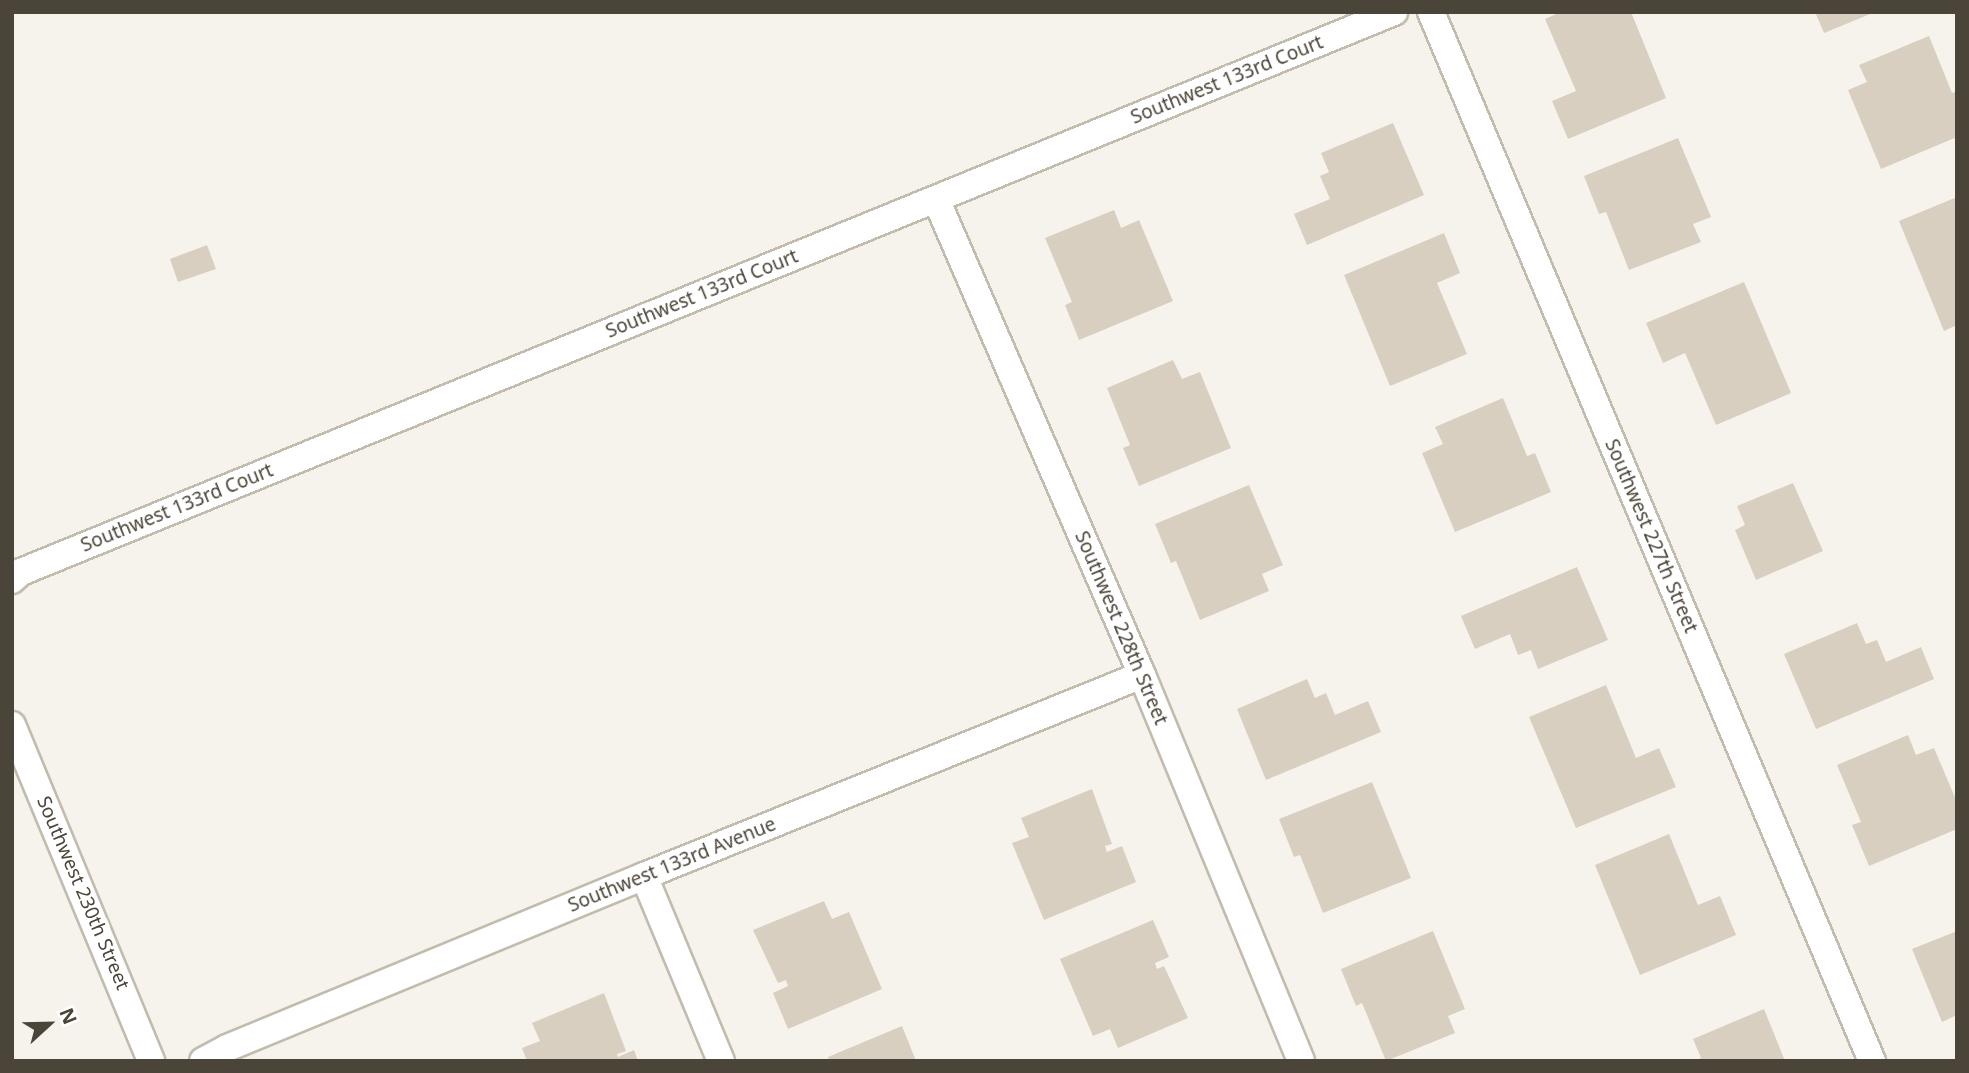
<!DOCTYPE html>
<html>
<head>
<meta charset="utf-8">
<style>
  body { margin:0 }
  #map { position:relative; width:1969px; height:1073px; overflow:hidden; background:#f6f3ec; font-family:"Noto Sans",sans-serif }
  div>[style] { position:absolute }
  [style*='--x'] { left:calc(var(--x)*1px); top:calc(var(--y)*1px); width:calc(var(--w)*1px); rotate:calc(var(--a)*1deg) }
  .building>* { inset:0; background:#d8cfc1 }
  .roads { filter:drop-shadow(2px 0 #c2bbae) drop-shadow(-2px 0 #c2bbae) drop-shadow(0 2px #c2bbae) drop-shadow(0 -2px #c2bbae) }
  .minor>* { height:26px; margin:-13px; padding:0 13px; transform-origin:13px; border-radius:13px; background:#fff }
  span { translate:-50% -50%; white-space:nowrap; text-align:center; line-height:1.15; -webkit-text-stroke:7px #fff; paint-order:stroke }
  .street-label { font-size:19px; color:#4b4439 }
  .frame { position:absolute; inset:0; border:14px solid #4b4439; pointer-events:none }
  .north { position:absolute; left:14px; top:989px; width:70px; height:70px; -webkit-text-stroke:5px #fff; paint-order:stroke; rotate:68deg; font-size:19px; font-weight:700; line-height:28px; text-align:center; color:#4b4439 }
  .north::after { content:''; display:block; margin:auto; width:24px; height:32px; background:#4b4439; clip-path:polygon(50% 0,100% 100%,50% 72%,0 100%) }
</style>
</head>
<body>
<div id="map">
  <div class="building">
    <div style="clip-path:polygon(1561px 12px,1631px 12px,1666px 98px,1568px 139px,1552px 101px,1576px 91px,1545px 19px)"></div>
    <div style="clip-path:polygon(1815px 12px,1875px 12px,1824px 33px)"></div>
    <div style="clip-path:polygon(1929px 36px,1952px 93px,1957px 91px,1957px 137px,1881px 169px,1848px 90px,1867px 82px,1859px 65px)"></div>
    <div style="clip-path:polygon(1393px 123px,1424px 195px,1307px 245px,1294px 214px,1330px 199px,1320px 176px,1329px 172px,1321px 153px)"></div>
    <div style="clip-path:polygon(1678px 138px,1711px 217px,1693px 224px,1701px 242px,1629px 270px,1606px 212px,1599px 214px,1584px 176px)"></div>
    <div style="clip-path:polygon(1957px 197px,1957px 325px,1944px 331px,1899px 221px)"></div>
    <div style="clip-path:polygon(1114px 210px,1121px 228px,1139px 220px,1173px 301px,1079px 340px,1065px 305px,1072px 302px,1045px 238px)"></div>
    <div style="clip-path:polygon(1444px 233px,1460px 273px,1437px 283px,1467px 354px,1390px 386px,1344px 275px)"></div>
    <div style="clip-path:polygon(207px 245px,216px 269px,178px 282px,170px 259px)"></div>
    <div style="clip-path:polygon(1744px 282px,1791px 393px,1716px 425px,1685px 353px,1663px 363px,1646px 323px)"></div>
    <div style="clip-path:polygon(1173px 360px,1182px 379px,1200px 372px,1231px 448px,1139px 486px,1123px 448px,1130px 445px,1107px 388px)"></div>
    <div style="clip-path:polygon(1503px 398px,1527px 456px,1535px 453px,1551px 492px,1455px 532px,1422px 453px,1443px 444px,1435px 427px)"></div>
    <div style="clip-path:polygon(1793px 483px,1823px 551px,1756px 580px,1735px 530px,1745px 525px,1737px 506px)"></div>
    <div style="clip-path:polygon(1249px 485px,1283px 565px,1262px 574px,1269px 591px,1200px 620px,1176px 561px,1171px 563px,1155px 524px)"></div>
    <div style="clip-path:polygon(1577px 567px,1608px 640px,1538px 669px,1531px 650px,1518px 655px,1510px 634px,1475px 649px,1461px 616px)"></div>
    <div style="clip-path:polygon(1857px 623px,1866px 644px,1877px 640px,1886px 662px,1921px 647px,1934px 679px,1816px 729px,1784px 654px)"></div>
    <div style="clip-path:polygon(1307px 679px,1315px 698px,1326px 693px,1335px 715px,1368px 701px,1381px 732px,1266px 780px,1237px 709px)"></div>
    <div style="clip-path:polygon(1606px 685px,1636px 758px,1659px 748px,1676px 787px,1576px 828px,1529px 717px)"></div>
    <div style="clip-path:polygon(1908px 735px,1916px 755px,1934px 748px,1957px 802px,1957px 829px,1869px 866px,1852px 825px,1861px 822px,1837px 765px)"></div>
    <div style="clip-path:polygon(1372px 782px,1411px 878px,1323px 913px,1300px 855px,1294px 857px,1279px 819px)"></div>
    <div style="clip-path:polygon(1092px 789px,1112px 844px,1105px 846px,1107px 852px,1122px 846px,1136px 882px,1044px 920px,1012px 843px,1029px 837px,1021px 818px)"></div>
    <div style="clip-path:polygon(1669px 834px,1698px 905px,1720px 896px,1736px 935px,1640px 975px,1595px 865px)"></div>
    <div style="clip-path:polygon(824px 901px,832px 919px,849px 912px,882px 989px,788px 1029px,773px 993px,788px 986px,786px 980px,778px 983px,753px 930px)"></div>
    <div style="clip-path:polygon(1153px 920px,1169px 957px,1155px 963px,1157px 969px,1164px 966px,1188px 1018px,1118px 1048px,1110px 1029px,1093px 1036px,1060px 959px)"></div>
    <div style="clip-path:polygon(1433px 931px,1465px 1009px,1448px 1016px,1455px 1033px,1386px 1061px,1362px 1003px,1356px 1006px,1341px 969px)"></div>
    <div style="clip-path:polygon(1957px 931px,1957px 1015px,1942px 1022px,1912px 949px)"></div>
    <div style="clip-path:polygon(604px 993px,626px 1051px,617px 1054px,618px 1057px,634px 1050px,638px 1061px,527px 1061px,522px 1048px,540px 1041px,532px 1023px)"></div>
    <div style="clip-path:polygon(1764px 1009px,1785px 1061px,1694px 1061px,1701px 1058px,1693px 1039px)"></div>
    <div style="clip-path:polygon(902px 1026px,916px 1061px,829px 1061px,828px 1057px)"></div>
  </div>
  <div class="roads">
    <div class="minor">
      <div style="--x:1431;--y:12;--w:1138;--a:67.2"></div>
      <div style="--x:936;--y:199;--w:519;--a:66.6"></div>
      <div style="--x:1142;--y:675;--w:417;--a:67.6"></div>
      <div style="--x:12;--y:580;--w:12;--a:-42"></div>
      <div style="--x:21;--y:572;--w:1483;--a:-22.19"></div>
      <div style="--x:12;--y:725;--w:364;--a:67.5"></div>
      <div style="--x:644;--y:876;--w:200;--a:67.4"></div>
      <div style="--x:203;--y:1061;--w:27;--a:-28"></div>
      <div style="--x:227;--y:1048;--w:451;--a:-22.4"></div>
      <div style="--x:644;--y:876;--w:537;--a:-21.98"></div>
    </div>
  </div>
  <div class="street-label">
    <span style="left:1227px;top:80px;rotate:-22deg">Southwest 133rd Court</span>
    <span style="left:702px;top:294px;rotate:-22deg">Southwest 133rd Court</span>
    <span style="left:177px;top:508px;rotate:-22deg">Southwest 133rd Court</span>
    <span style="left:1651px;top:536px;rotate:67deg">Southwest 227th Street</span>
    <span style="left:1121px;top:628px;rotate:67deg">Southwest 228th Street</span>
    <span style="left:672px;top:865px;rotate:-22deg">Southwest 133rd Avenue</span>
    <span style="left:83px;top:893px;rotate:67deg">Southwest 230th Street</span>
  </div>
  <div class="frame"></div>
  <div class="north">N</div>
</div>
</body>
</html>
